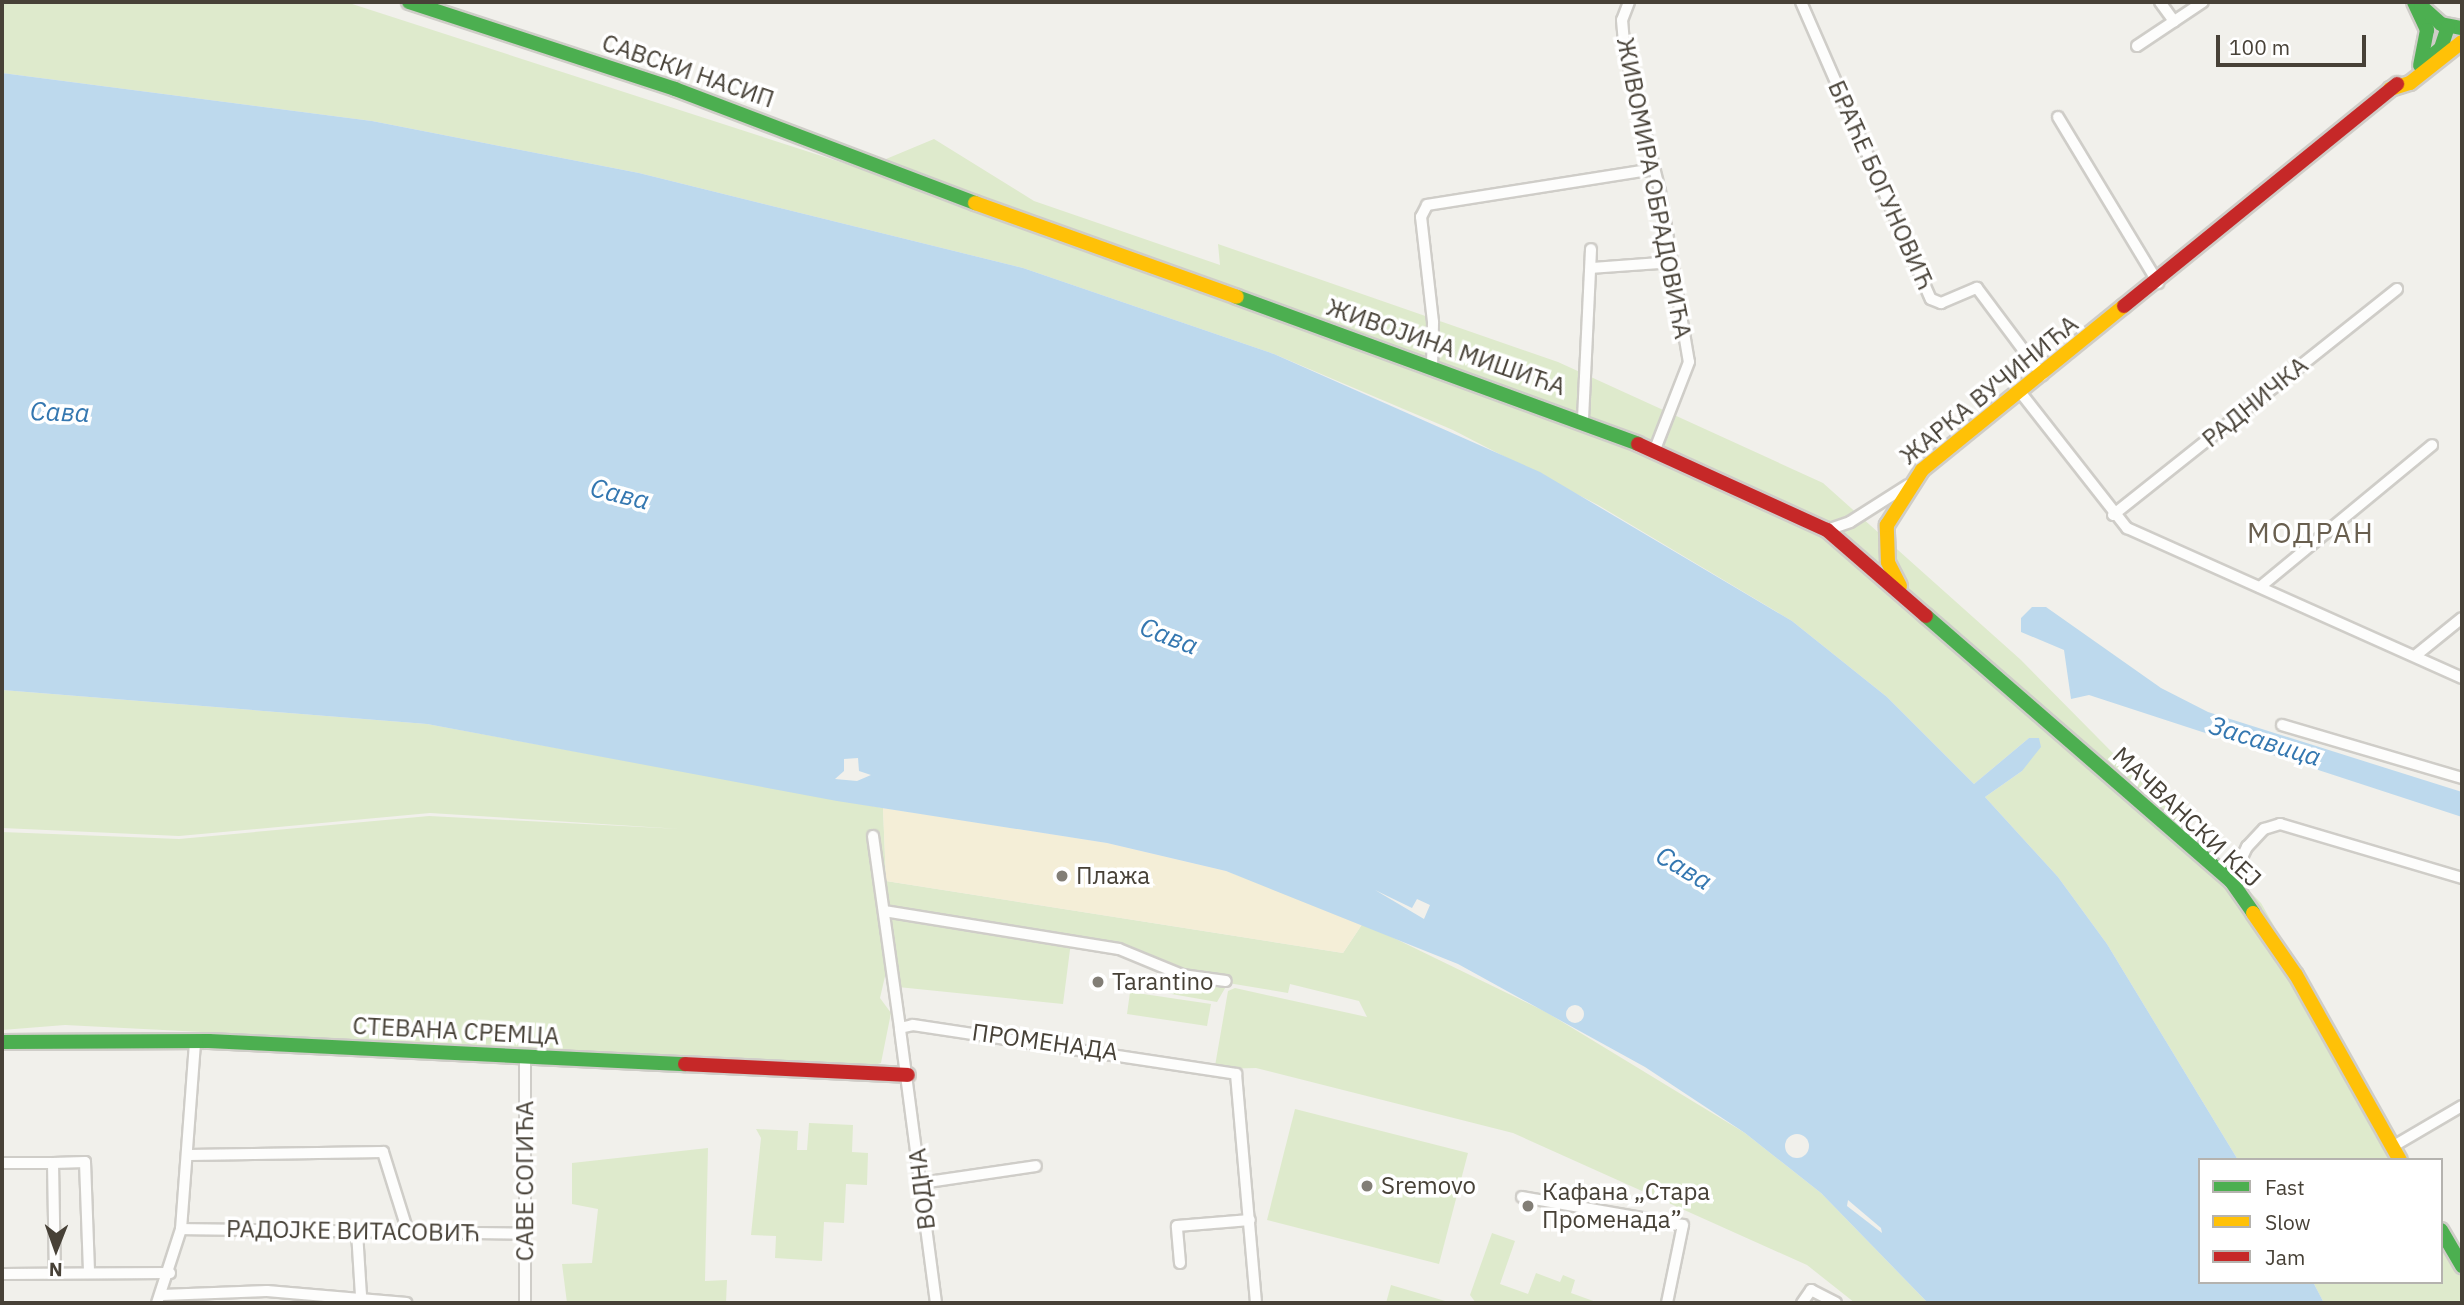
<!DOCTYPE html>
<html>
<head>
<meta charset="utf-8">
<style>
  body { margin:0 }
  #map { position:relative; width:2464px; height:1305px; overflow:hidden; background:#f1f0eb; font-family:"IBM Plex Sans",sans-serif }
  div>[style] { position:absolute }
  [style*='--x'] { left:calc(var(--x)*1px); top:calc(var(--y)*1px); width:calc(var(--w)*1px); rotate:calc(var(--a)*1deg) }
  .green>* { inset:0; background:#deeacc }
  .sand>* { inset:0; background:#f4eed7 }
  .water>* { inset:0; background:#bdd9ed }
  .pier>* { inset:0; background:#f1f0eb }
  .round { border-radius:50% }
  .roads { filter:drop-shadow(2px 0 #cfcdc8) drop-shadow(-2px 0 #cfcdc8) drop-shadow(0 2px #cfcdc8) drop-shadow(0 -2px #cfcdc8) }
  .street>* { height:10px; margin:-5px; padding:0 5px; transform-origin:5px; border-radius:5px; background:#fdfdfc }
  .fast>* { height:14px; margin:-7px; padding:0 7px; transform-origin:7px; border-radius:7px; background:#4caf50 }
  .slow>* { height:14px; margin:-7px; padding:0 7px; transform-origin:7px; border-radius:7px; background:#ffc107 }
  .jam>* { height:14px; margin:-7px; padding:0 7px; transform-origin:7px; border-radius:7px; background:#c62828 }
  .dots>* { width:19px; height:19px; translate:-50% -50%; box-sizing:border-box; border:4px solid #fff; border-radius:50% }
  span { translate:-50% -50%; white-space:nowrap; text-align:center; line-height:1.15; -webkit-text-stroke:7px #fff; paint-order:stroke }
  .street-label { font-size:24px; color:#474137 }
  .poi-label { font-size:24px; color:#474137 }
  .left { translate:0 -50%; text-align:left }
  .water-label { font-size:26px; color:#3477b0; font-style:italic }
  .quarter-label { font-size:28px; color:#695f4f; letter-spacing:2px }
  .frame { position:absolute; inset:0; border:4px solid #474137; pointer-events:none }
  .legend { position:absolute; left:2198px; top:1158px; width:245px; height:126px; box-sizing:border-box; background:#fff; border:2px solid #b5b3af; margin:0; padding:9px 12px; list-style:none; font-size:21px; color:#474137 }
  .legend li { display:flex; align-items:center; gap:14px; height:35px }
  .legend b { width:35px; border:2px solid #b5b3af }
  .north { position:absolute; left:21px; top:1214px; width:70px; height:70px; -webkit-text-stroke:5px #fff; paint-order:stroke; rotate:181deg; font-size:19px; font-weight:700; line-height:28px; text-align:center; color:#474137 }
  .north::after { content:''; display:block; margin:auto; width:24px; height:32px; background:#474137; clip-path:polygon(50% 0,100% 100%,50% 72%,0 100%) }
  .scale { position:absolute; left:2216px; top:35px; width:150px; height:32px; box-sizing:border-box; border:4px solid #474137; border-top:0; padding-left:9px; font-size:21px; line-height:24px; white-space:nowrap; color:#474137; -webkit-text-stroke:5px #fff; paint-order:stroke }
</style>
</head>
<body>
<div id="map">
  <div class="green">
    <div style="clip-path:polygon(2px 2px,346px 2px,862px 169px,934px 139px,1034px 201px,1220px 265px,1218px 244px,1558px 362px,1823px 483px,2021px 660px,2261px 903px,2407px 1160px,2238px 1160px,2107px 944px,2058px 877px,1985px 797px,2022px 771px,2029px 738px,1974px 784px,1887px 697px,1792px 621px,1598px 505px,1453px 430px,1274px 354px,1023px 268px,639px 173px,372px 121px,2px 73px)"></div>
    <div style="clip-path:polygon(2px 690px,427px 724px,883px 808px,886px 881px,1343px 953px,1363px 923px,1546px 1012px,1745px 1133px,1821px 1193px,1928px 1303px,1855px 1303px,1807px 1265px,1513px 1133px,1256px 1068px,1220px 1069px,1215px 1066px,1228px 991px,1235px 988px,1367px 1017px,1359px 1001px,1290px 984px,1288px 993px,1228px 983px,1217px 1002px,1160px 992px,1164px 977px,1139px 954px,1071px 942px,1063px 1004px,898px 987px,892px 946px,880px 998px,891px 1013px,881px 1063px,871px 1066px,65px 1025px,2px 1030px,2px 832px,179px 839px,429px 816px,680px 829px,430px 813px,179px 836px,2px 828px)"></div>
    <div style="clip-path:polygon(1130px 992px,1211px 1004px,1207px 1026px,1127px 1014px)"></div>
    <div style="clip-path:polygon(1295px 1109px,1468px 1153px,1439px 1264px,1267px 1220px)"></div>
    <div style="clip-path:polygon(809px 1123px,853px 1125px,852px 1152px,868px 1153px,867px 1185px,846px 1184px,844px 1223px,824px 1222px,822px 1261px,775px 1258px,776px 1236px,751px 1235px,761px 1138px,756px 1129px,798px 1131px,797px 1150px,807px 1150px)"></div>
    <div style="clip-path:polygon(708px 1148px,705px 1281px,727px 1280px,726px 1303px,567px 1303px,562px 1264px,592px 1263px,598px 1209px,572px 1204px,572px 1163px)"></div>
    <div style="clip-path:polygon(2441px 1220px,2462px 1257px,2462px 1303px,2324px 1303px,2313px 1282px,2441px 1282px)"></div>
    <div style="clip-path:polygon(1492px 1233px,1515px 1241px,1500px 1284px,1528px 1294px,1536px 1273px,1560px 1282px,1563px 1275px,1575px 1280px,1571px 1293px,1599px 1303px,1476px 1303px,1470px 1295px)"></div>
    <div style="clip-path:polygon(1391px 1285px,1452px 1303px,1386px 1303px)"></div>
  </div>
  <div class="sand">
    <div style="clip-path:polygon(883px 808px,1107px 843px,1226px 871px,1363px 923px,1343px 953px,886px 881px)"></div>
  </div>
  <div class="water">
    <div style="clip-path:polygon(2px 73px,372px 121px,639px 173px,1023px 268px,1274px 354px,1540px 472px,1792px 621px,1887px 697px,1974px 784px,2029px 738px,2039px 738px,2041px 747px,2022px 771px,1985px 797px,2058px 877px,2107px 944px,2238px 1160px,2200px 1160px,2200px 1282px,2313px 1282px,2324px 1303px,1928px 1303px,1821px 1193px,1745px 1133px,1645px 1067px,1458px 964px,1226px 871px,1107px 843px,837px 801px,427px 724px,2px 690px)"></div>
    <div style="clip-path:polygon(2032px 607px,2046px 607px,2161px 688px,2208px 712px,2462px 792px,2462px 817px,2089px 695px,2071px 699px,2064px 650px,2021px 632px,2021px 618px)"></div>
  </div>
  <div class="pier">
    <div style="clip-path:polygon(858px 758px,859px 771px,871px 775px,857px 781px,835px 779px,844px 771px,844px 759px)"></div>
    <div style="clip-path:polygon(1375px 890px,1412px 908px,1417px 899px,1430px 905px,1424px 919px)"></div>
    <div class="round" style="left:1566px;top:1005px;width:18px;height:18px"></div>
    <div class="round" style="left:1785px;top:1134px;width:24px;height:24px"></div>
    <div style="clip-path:polygon(1848px 1200px,1881px 1228px,1882px 1233px,1847px 1206px)"></div>
  </div>
  <div class="roads">
    <div class="street">
      <div style="--x:1629;--y:2;--w:19;--a:111"></div>
      <div style="--x:1622;--y:20;--w:32;--a:85"></div>
      <div style="--x:1625;--y:52;--w:143;--a:75.9"></div>
      <div style="--x:1660;--y:191;--w:173;--a:80.4"></div>
      <div style="--x:1689;--y:362;--w:97;--a:111.3"></div>
      <div style="--x:1801;--y:2;--w:324;--a:66.4"></div>
      <div style="--x:1931;--y:299;--w:11;--a:22"></div>
      <div style="--x:1941;--y:303;--w:39;--a:-23"></div>
      <div style="--x:1977;--y:288;--w:109;--a:53.2"></div>
      <div style="--x:2160;--y:2;--w:24;--a:54"></div>
      <div style="--x:2137;--y:46;--w:79;--a:-33.7"></div>
      <div style="--x:2058;--y:117;--w:194;--a:58.9"></div>
      <div style="--x:1591;--y:268;--w:81;--a:-4.2"></div>
      <div style="--x:1432;--y:367;--w:45;--a:-88.7"></div>
      <div style="--x:1433;--y:322;--w:106;--a:-96.5"></div>
      <div style="--x:1421;--y:217;--w:13;--a:-63"></div>
      <div style="--x:1427;--y:205;--w:230;--a:-9"></div>
      <div style="--x:2021;--y:393;--w:172;--a:51.9"></div>
      <div style="--x:2127;--y:528;--w:367;--a:24.1"></div>
      <div style="--x:1583;--y:419;--w:170;--a:-87.3"></div>
      <div style="--x:2113;--y:515;--w:363;--a:-38.5"></div>
      <div style="--x:1827;--y:530;--w:24;--a:-19"></div>
      <div style="--x:1850;--y:522;--w:69;--a:-32.5"></div>
      <div style="--x:2260;--y:587;--w:223;--a:-39.5"></div>
      <div style="--x:2415;--y:656;--w:60;--a:-39"></div>
      <div style="--x:2282;--y:725;--w:188;--a:16.4"></div>
      <div style="--x:873;--y:836;--w:194;--a:82"></div>
      <div style="--x:2231;--y:881;--w:38;--a:-65"></div>
      <div style="--x:2247;--y:847;--w:25;--a:-47"></div>
      <div style="--x:2264;--y:829;--w:17;--a:-17"></div>
      <div style="--x:2280;--y:824;--w:190;--a:16.5"></div>
      <div style="--x:884;--y:911;--w:238;--a:9.2"></div>
      <div style="--x:1119;--y:949;--w:68;--a:22.4"></div>
      <div style="--x:1182;--y:975;--w:44;--a:7.8"></div>
      <div style="--x:2392;--y:1147;--w:81;--a:-30.4"></div>
      <div style="--x:189;--y:1155;--w:194;--a:-0.9"></div>
      <div style="--x:383;--y:1152;--w:84;--a:72.6"></div>
      <div style="--x:2;--y:1163;--w:51;--a:0"></div>
      <div style="--x:53;--y:1163;--w:110;--a:89"></div>
      <div style="--x:53;--y:1163;--w:32;--a:-2"></div>
      <div style="--x:85;--y:1162;--w:111;--a:87.9"></div>
      <div style="--x:921;--y:1183;--w:116;--a:-8.4"></div>
      <div style="--x:1522;--y:1197;--w:163;--a:9.9"></div>
      <div style="--x:1683;--y:1225;--w:80;--a:101.6"></div>
      <div style="--x:181;--y:1229;--w:344;--a:0.8"></div>
      <div style="--x:357;--y:1232;--w:63;--a:86.4"></div>
      <div style="--x:1180;--y:1263;--w:37;--a:-95"></div>
      <div style="--x:1177;--y:1226;--w:73;--a:-4.7"></div>
      <div style="--x:2;--y:1274;--w:168;--a:-0.3"></div>
      <div style="--x:162;--y:1295;--w:105;--a:-2.2"></div>
      <div style="--x:267;--y:1291;--w:140;--a:4.9"></div>
      <div style="--x:157;--y:1303;--w:78;--a:-72"></div>
      <div style="--x:181;--y:1229;--w:189;--a:-85.7"></div>
      <div style="--x:525;--y:1303;--w:245;--a:-90"></div>
      <div style="--x:936;--y:1303;--w:277;--a:-97.5"></div>
      <div style="--x:900;--y:1028;--w:13;--a:-13"></div>
      <div style="--x:913;--y:1025;--w:327;--a:8.6"></div>
      <div style="--x:1236;--y:1074;--w:230;--a:85"></div>
      <div style="--x:1802;--y:1303;--w:16;--a:-55"></div>
      <div style="--x:1811;--y:1290;--w:28;--a:27"></div>
    </div>
    <div class="fast">
      <div style="--x:409;--y:2;--w:280;--a:18.1"></div>
      <div style="--x:675;--y:89;--w:321;--a:20.8"></div>
      <div style="--x:2414;--y:2;--w:31;--a:65"></div>
      <div style="--x:2427;--y:30;--w:36;--a:101"></div>
      <div style="--x:2421;--y:6;--w:27;--a:42"></div>
      <div style="--x:2441;--y:24;--w:21;--a:11"></div>
      <div style="--x:2424;--y:62;--w:22;--a:-39"></div>
      <div style="--x:2441;--y:48;--w:22;--a:-72"></div>
      <div style="--x:1237;--y:297;--w:427;--a:20.1"></div>
      <div style="--x:1926;--y:616;--w:404;--a:41"></div>
      <div style="--x:2231;--y:881;--w:39;--a:55"></div>
      <div style="--x:2;--y:1042;--w:207;--a:-0.3"></div>
      <div style="--x:209;--y:1041;--w:477;--a:2.8"></div>
      <div style="--x:2441;--y:1230;--w:42;--a:59.7"></div>
    </div>
    <div class="slow">
      <div style="--x:2390;--y:89;--w:21;--a:-17"></div>
      <div style="--x:2410;--y:83;--w:66;--a:-38.3"></div>
      <div style="--x:975;--y:203;--w:278;--a:19.7"></div>
      <div style="--x:1900;--y:586;--w:27;--a:-117"></div>
      <div style="--x:1888;--y:562;--w:37;--a:-92"></div>
      <div style="--x:1887;--y:525;--w:65;--a:-57.5"></div>
      <div style="--x:1922;--y:470;--w:260;--a:-39.1"></div>
      <div style="--x:2253;--y:913;--w:75;--a:55.3"></div>
      <div style="--x:2296;--y:975;--w:212;--a:60.7"></div>
    </div>
    <div class="jam">
      <div style="--x:2124;--y:306;--w:352;--a:-39.1"></div>
      <div style="--x:1638;--y:444;--w:208;--a:24.5"></div>
      <div style="--x:1827;--y:530;--w:131;--a:41"></div>
      <div style="--x:685;--y:1064;--w:223;--a:2.8"></div>
    </div>
  </div>
  <div class="dots">
    <div style="left:1062px;top:876px;background:#827e76"></div>
    <div style="left:1098px;top:982px;background:#827e76"></div>
    <div style="left:1367px;top:1186px;background:#827e76"></div>
    <div style="left:1528px;top:1206px;background:#827e76"></div>
  </div>
  <div class="street-label">
    <span style="left:688px;top:71px;rotate:19deg">САВСКИ НАСИП</span>
    <span style="left:1881px;top:185px;rotate:66deg">БРАЋЕ БОГУНОВИЋ</span>
    <span style="left:1654px;top:188px;rotate:79deg">ЖИВОМИРА ОБРАДОВИЋА</span>
    <span style="left:1446px;top:347px;rotate:19deg">ЖИВОЈИНА МИШИЋА</span>
    <span style="left:1989px;top:390px;rotate:-39deg">ЖАРКА ВУЧИНИЋА</span>
    <span style="left:2255px;top:402px;rotate:-39deg">РАДНИЧКА</span>
    <span style="left:2187px;top:817px;rotate:43deg">МАЧВАНСКИ КЕЈ</span>
    <span style="left:456px;top:1031px;rotate:3deg">СТЕВАНА СРЕМЦА</span>
    <span style="left:1045px;top:1042px;rotate:8deg">ПРОМЕНАДА</span>
    <span style="left:525px;top:1181px;rotate:-90deg">САВЕ СОГИЋА</span>
    <span style="left:922px;top:1189px;rotate:-97deg">ВОДНА</span>
    <span style="left:353px;top:1231px;rotate:1deg">РАДОЈКЕ ВИТАСОВИЋ</span>
  </div>
  <div class="poi-label">
    <span class="left" style="left:1076px;top:876px">Плажа</span>
    <span class="left" style="left:1112px;top:982px">Tarantino</span>
    <span class="left" style="left:1381px;top:1186px">Sremovo</span>
    <span class="left" style="left:1542px;top:1206px">Кафана „Стара<br>Променада”</span>
  </div>
  <div class="water-label">
    <span style="left:60px;top:412px;rotate:2deg">Сава</span>
    <span style="left:620px;top:494px;rotate:14deg">Сава</span>
    <span style="left:1169px;top:636px;rotate:21deg">Сава</span>
    <span style="left:2265px;top:741px;rotate:17deg">Засавица</span>
    <span style="left:1684px;top:868px;rotate:31deg">Сава</span>
  </div>
  <div class="quarter-label">
    <span style="left:2311px;top:533px">МОДРАН</span>
  </div>
  <div class="frame"></div>
  <ul class="legend">
  <li><b style="height:9px;background:#4caf50"></b>Fast</li>
  <li><b style="height:9px;background:#ffc107"></b>Slow</li>
  <li><b style="height:9px;background:#c62828"></b>Jam</li>
  </ul>
  <div class="north">N</div>
  <div class="scale">100 m</div>
</div>
</body>
</html>
